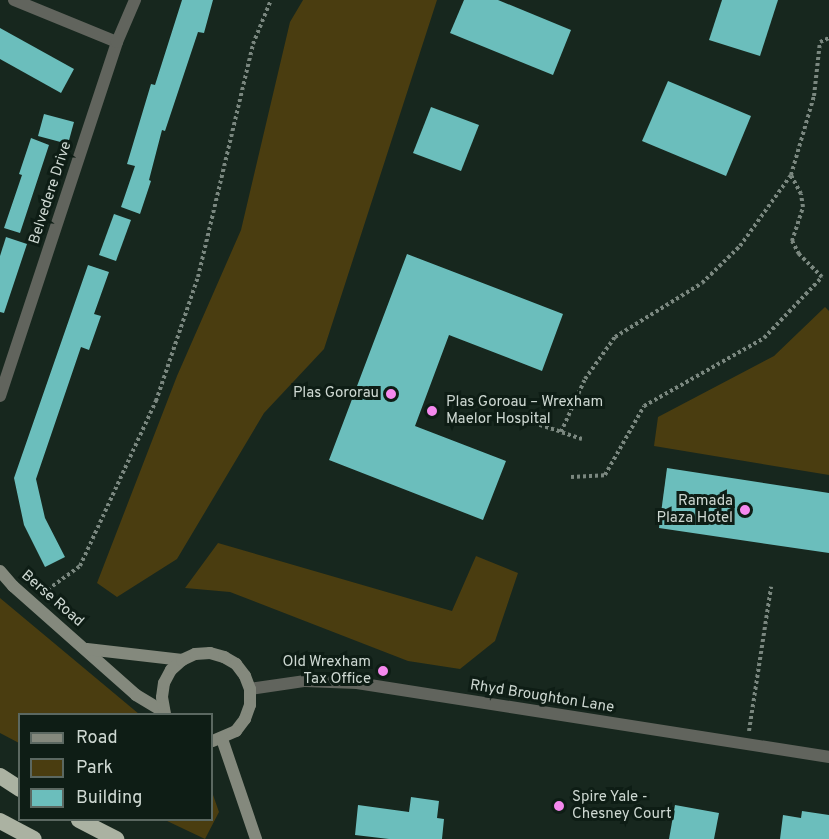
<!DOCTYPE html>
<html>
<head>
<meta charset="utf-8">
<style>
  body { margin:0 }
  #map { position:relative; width:829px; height:839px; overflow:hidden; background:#17271e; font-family:Overpass,sans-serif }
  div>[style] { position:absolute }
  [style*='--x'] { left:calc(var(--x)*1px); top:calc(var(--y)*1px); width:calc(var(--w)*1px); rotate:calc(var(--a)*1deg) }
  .green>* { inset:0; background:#4a3d10 }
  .building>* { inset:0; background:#6bbebc }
  .path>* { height:4px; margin-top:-2px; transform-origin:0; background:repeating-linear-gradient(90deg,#7a877f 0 3px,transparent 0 6px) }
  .minor>* { height:12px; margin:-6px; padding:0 6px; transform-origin:6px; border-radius:6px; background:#61645d }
  .secondary>* { height:12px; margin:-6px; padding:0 6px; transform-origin:6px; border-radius:6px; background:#84897d }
  .trunk>* { height:16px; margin:-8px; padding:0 8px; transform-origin:8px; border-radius:8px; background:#abb2a2 }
  .dots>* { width:16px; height:16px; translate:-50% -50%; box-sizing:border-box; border:3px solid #0e1d15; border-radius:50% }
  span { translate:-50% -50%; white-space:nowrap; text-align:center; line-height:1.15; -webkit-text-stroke:6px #0e1d15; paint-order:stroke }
  .street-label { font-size:15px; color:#ced8d2 }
  .poi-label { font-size:15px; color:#ced8d2 }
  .right { translate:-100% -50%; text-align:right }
  .left { translate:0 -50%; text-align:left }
  .legend { position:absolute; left:18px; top:713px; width:195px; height:108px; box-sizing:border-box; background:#0e1d15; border:2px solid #5b6861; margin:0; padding:8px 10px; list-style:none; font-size:18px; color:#ced8d2 }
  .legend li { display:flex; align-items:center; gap:12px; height:30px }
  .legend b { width:30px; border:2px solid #5b6861 }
</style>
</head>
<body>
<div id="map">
  <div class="green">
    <div style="clip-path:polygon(303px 0,437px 0,324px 349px,264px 413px,177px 559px,117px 597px,97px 583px,177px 376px,241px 230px,290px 22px)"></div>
    <div style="clip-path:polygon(825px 307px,829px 311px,829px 475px,654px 446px,658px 417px,774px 356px)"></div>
    <div style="clip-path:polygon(218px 543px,452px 611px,476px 556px,518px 573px,495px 641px,460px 669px,408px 661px,230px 592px,185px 588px)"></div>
    <div style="clip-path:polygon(0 598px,139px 714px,20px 714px,19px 743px,0 733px)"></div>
    <div style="clip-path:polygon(212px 792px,219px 812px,205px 839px,165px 820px,212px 820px)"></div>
  </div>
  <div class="building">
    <div style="clip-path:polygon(182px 0,213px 0,204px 33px,198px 32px,165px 131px,162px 130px,149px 180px,151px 181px,140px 214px,121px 207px,135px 166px,127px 164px,151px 84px,155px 85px)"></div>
    <div style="clip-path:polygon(464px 0,498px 0,571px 30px,553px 75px,450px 33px)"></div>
    <div style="clip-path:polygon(722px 0,778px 0,760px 56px,709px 40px)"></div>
    <div style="clip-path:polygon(0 28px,74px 69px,61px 93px,0 59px)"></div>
    <div style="clip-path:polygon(668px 81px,751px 116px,726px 176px,642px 141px)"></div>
    <div style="clip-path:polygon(431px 107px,479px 125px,461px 171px,413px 153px)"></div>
    <div style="clip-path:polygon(44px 114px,74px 122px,68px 144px,38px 136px)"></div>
    <div style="clip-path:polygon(31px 138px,49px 145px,20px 233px,4px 228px,22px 175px,19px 174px)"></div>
    <div style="clip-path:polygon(114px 214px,131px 220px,116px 261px,99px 255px)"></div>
    <div style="clip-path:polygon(6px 237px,27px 244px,4px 313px,0 312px,0 256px)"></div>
    <div style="clip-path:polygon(407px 254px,563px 314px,542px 371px,449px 335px,415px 426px,506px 461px,483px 520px,329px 460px)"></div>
    <div style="clip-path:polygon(88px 265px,109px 272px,94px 314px,101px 316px,89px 350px,81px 347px,36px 479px,45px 518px,65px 557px,45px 567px,24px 525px,14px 478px)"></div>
    <div style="clip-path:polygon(667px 468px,829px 493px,829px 553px,659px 528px)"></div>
    <div style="clip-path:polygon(411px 797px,439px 801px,437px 818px,444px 819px,442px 839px,389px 839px,355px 835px,358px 805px,409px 812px)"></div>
    <div style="clip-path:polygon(675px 805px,719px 813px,714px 839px,669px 839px)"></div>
    <div style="clip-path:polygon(802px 811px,829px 815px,829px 839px,780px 839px,783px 815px,801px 818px)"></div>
  </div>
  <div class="path">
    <div style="--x:534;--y:423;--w:28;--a:18"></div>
    <div style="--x:582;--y:439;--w:22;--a:-162"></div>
    <div style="--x:561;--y:432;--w:58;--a:-65.6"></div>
    <div style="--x:585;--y:379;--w:52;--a:-54.5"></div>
    <div style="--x:615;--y:337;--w:102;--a:-31.8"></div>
    <div style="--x:702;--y:283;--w:53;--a:-44.2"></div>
    <div style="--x:740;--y:246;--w:87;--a:-54.3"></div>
    <div style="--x:791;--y:175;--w:82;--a:-73.8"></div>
    <div style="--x:814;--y:96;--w:54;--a:-83.7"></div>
    <div style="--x:820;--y:42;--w:10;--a:-24"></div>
    <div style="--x:571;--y:477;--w:34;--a:-3"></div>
    <div style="--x:605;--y:475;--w:79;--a:-60.5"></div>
    <div style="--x:644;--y:406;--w:138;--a:-29.5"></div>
    <div style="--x:764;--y:338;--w:84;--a:-46.4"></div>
    <div style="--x:822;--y:277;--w:33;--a:-135"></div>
    <div style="--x:799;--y:254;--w:15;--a:-118"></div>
    <div style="--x:792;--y:241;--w:36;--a:-72"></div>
    <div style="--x:803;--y:207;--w:13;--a:-99"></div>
    <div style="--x:801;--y:194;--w:21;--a:-118"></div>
    <div style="--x:43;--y:593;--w:46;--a:-36.1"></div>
    <div style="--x:80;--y:566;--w:182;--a:-65.3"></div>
    <div style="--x:156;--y:401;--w:131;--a:-71.3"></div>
    <div style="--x:198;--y:277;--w:239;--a:-76.7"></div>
    <div style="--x:253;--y:44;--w:48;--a:-67.8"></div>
    <div style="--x:749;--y:731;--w:146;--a:-81.3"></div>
  </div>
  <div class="minor">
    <div style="--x:14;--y:0;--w:111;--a:22.2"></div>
    <div style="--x:0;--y:396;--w:373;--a:-71.7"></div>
    <div style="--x:117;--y:42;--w:46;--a:-66.8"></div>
    <div style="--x:250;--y:689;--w:56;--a:-8.3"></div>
    <div style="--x:305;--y:681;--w:52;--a:2.2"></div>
    <div style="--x:357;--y:683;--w:478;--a:8.9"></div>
  </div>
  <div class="secondary">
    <div style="--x:0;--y:571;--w:20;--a:49"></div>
    <div style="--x:13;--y:586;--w:164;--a:41.5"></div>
    <div style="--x:136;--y:695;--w:33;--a:31"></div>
    <div style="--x:87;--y:649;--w:96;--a:6.6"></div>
    <div style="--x:165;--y:714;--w:17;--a:-100"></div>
    <div style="--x:162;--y:697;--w:14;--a:-82"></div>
    <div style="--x:164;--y:683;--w:15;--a:-62"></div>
    <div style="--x:171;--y:670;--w:15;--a:-42"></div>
    <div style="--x:182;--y:660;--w:14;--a:-25"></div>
    <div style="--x:195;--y:654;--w:15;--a:-4"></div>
    <div style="--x:210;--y:653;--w:15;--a:16"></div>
    <div style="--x:224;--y:657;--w:14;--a:30"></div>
    <div style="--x:236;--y:664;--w:15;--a:53"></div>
    <div style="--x:245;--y:676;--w:14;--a:69"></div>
    <div style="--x:250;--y:689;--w:16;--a:90"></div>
    <div style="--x:250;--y:705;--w:15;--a:110"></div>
    <div style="--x:245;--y:719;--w:15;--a:127"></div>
    <div style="--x:236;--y:731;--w:26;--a:157"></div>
    <div style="--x:222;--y:739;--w:106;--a:71.2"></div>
  </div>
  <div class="trunk">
    <div style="--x:0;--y:776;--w:24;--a:33"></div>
    <div style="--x:79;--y:820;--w:42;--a:27.2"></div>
    <div style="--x:0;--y:821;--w:38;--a:28"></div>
  </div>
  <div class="dots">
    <div style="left:391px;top:394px;background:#f589ee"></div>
    <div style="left:432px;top:411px;background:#f589ee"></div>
    <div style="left:745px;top:510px;background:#f589ee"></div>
    <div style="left:383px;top:671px;background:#f589ee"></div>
    <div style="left:559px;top:806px;background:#f589ee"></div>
  </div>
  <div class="street-label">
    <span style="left:51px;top:193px;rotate:-72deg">Belvedere Drive</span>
    <span style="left:52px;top:599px;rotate:41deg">Berse Road</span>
    <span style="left:542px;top:697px;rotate:9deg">Rhyd Broughton Lane</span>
  </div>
  <div class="poi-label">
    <span class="right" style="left:379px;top:394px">Plas Gororau</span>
    <span class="left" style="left:446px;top:411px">Plas Goroau – Wrexham<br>Maelor Hospital</span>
    <span class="right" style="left:733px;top:510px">Ramada<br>Plaza Hotel</span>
    <span class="right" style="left:371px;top:671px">Old Wrexham<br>Tax Office</span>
    <span class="left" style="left:572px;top:806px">Spire Yale -<br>Chesney Court</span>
  </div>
  <ul class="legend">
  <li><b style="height:8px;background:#84897d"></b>Road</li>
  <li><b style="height:16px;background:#4a3d10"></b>Park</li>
  <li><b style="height:16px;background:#6bbebc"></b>Building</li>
  </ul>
</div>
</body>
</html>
